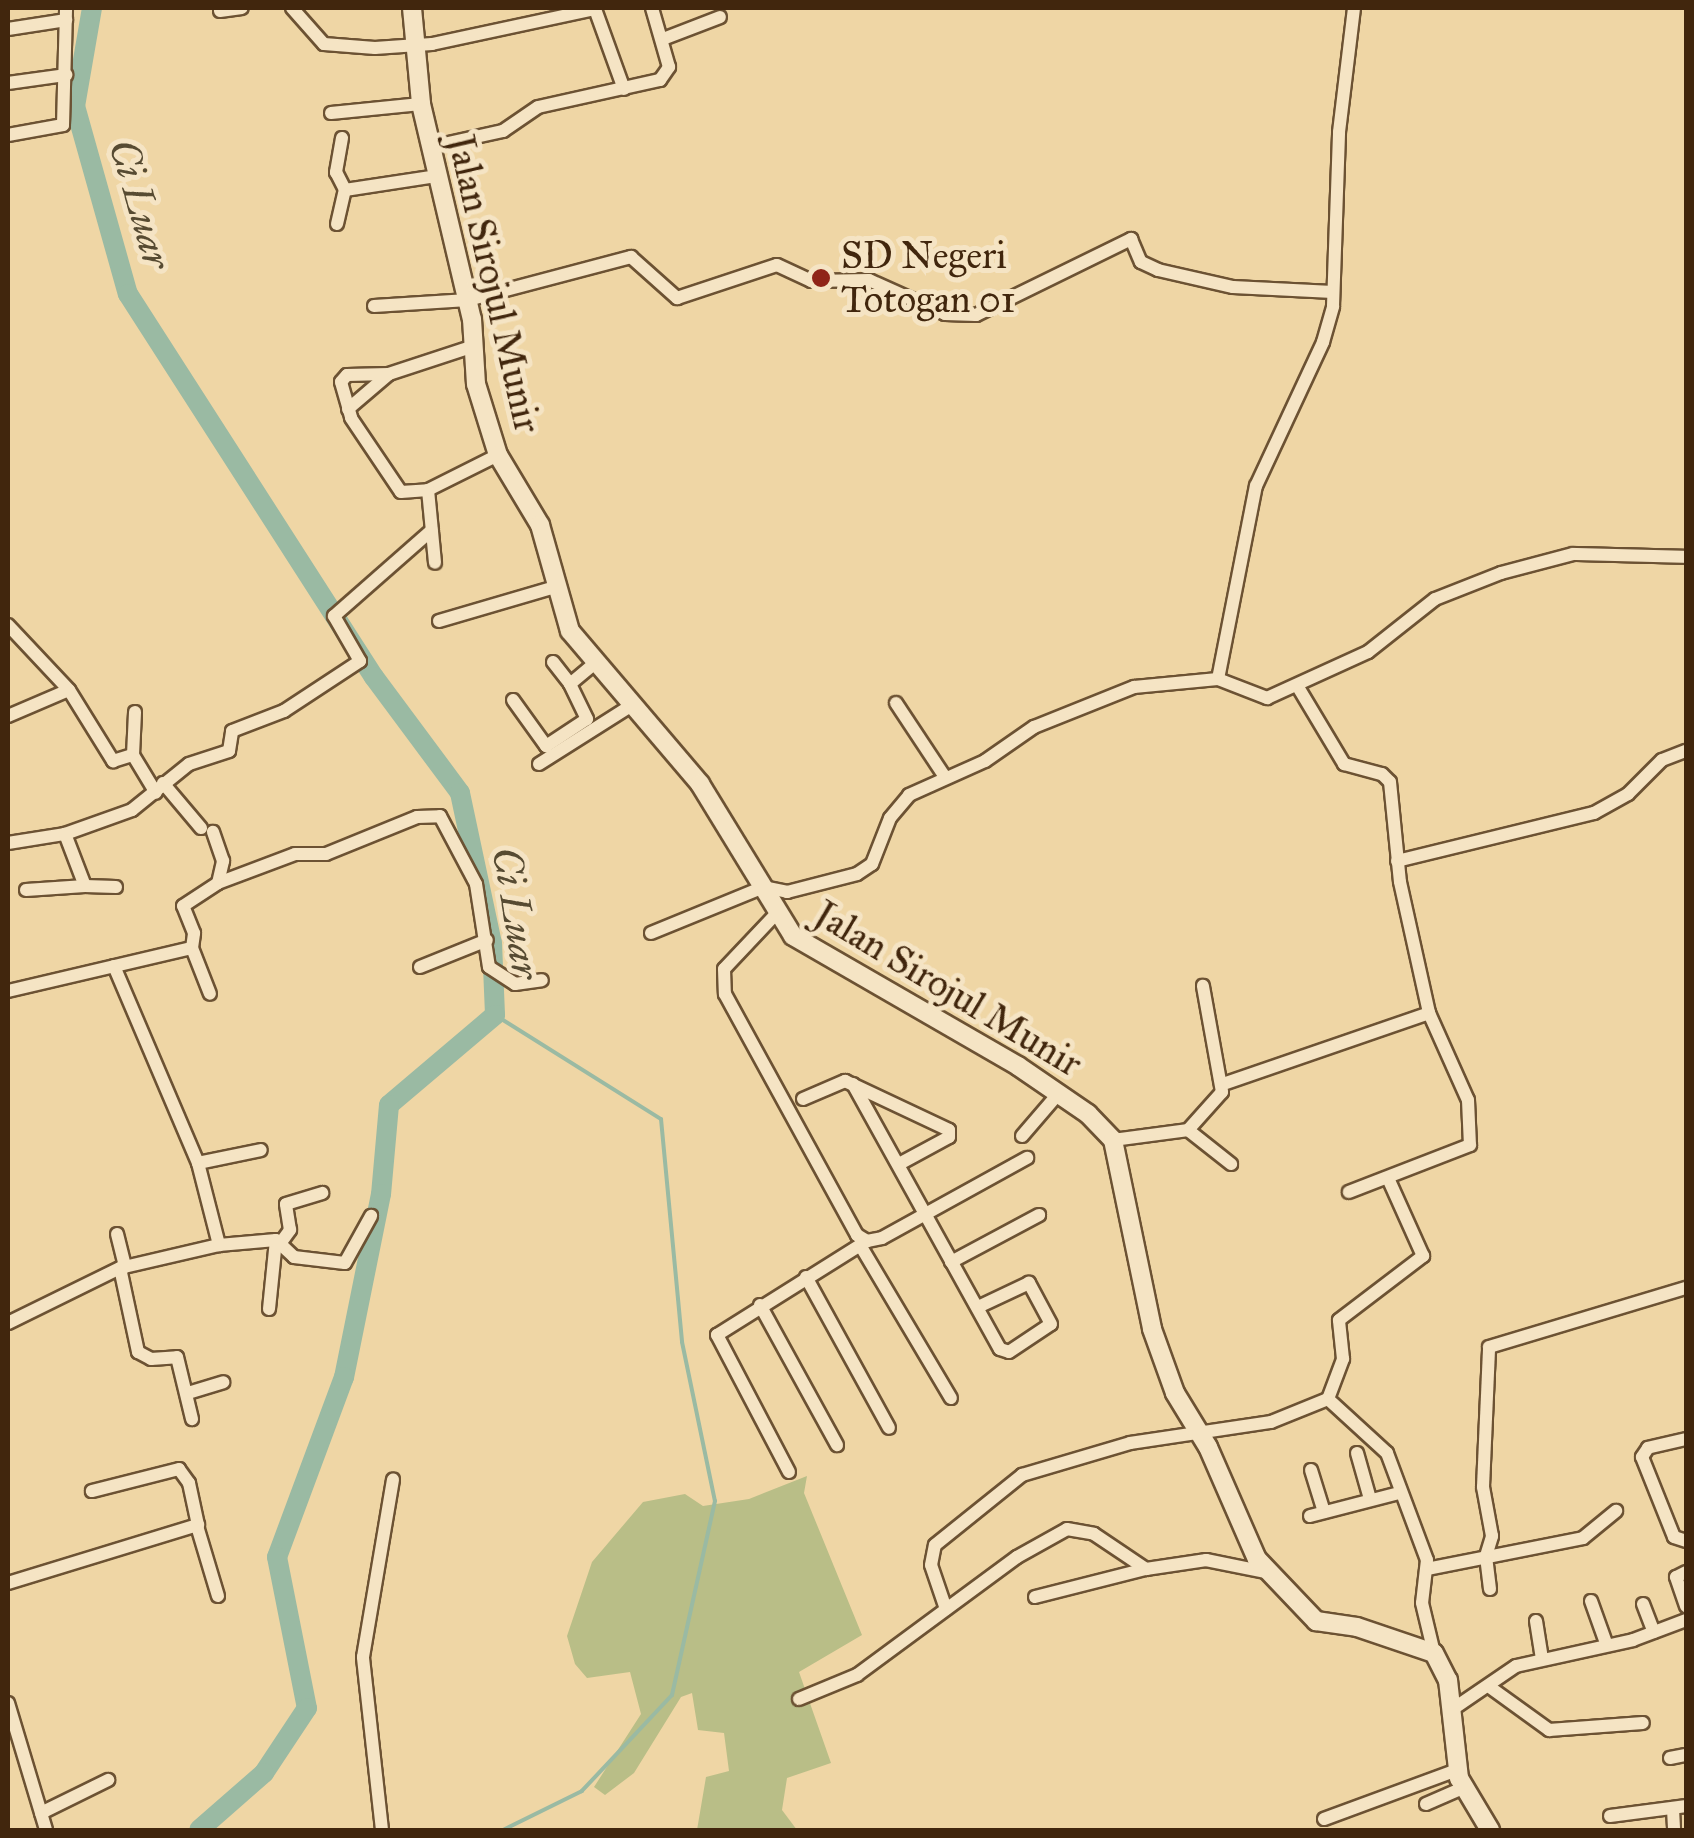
<!DOCTYPE html>
<html>
<head>
<meta charset="utf-8">
<style>
  body { margin:0 }
  #map { position:relative; width:1694px; height:1838px; overflow:hidden; background:#efd6a5; font-family:"IM FELL Great Primer",serif }
  div>[style] { position:absolute }
  [style*='--x'] { left:calc(var(--x)*1px); top:calc(var(--y)*1px); width:calc(var(--w)*1px); rotate:calc(var(--a)*1deg) }
  .green>* { inset:0; background:#b9be87 }
  .stream>* { height:4px; margin:-2px; padding:0 2px; transform-origin:2px; border-radius:2px; background:#9abaa3 }
  .river>* { height:20px; margin:-10px; padding:0 10px; transform-origin:10px; border-radius:10px; background:#9abaa3 }
  .roads { filter:drop-shadow(2px 0 #6c5233) drop-shadow(-2px 0 #6c5233) drop-shadow(0 2px #6c5233) drop-shadow(0 -2px #6c5233) }
  .street>* { height:12px; margin:-6px; padding:0 6px; transform-origin:6px; border-radius:6px; background:#f5e4c4 }
  .secondary>* { height:18px; margin:-9px; padding:0 9px; transform-origin:9px; border-radius:9px; background:#f5e4c4 }
  .dots>* { width:28px; height:28px; translate:-50% -50%; box-sizing:border-box; border:5px solid #f5e4c4; border-radius:50% }
  span { translate:-50% -50%; white-space:nowrap; text-align:center; line-height:1.15; -webkit-text-stroke:10px #f5e4c4; paint-order:stroke }
  .poi-label { font-size:38px; color:#41260d }
  .left { translate:0 -50%; text-align:left }
  .street-label { font-size:38px; color:#41260d }
  .water-label { font-size:40px; color:#574b32; font-style:italic }
  .frame { position:absolute; inset:0; border:10px solid #41260d; pointer-events:none }
</style>
</head>
<body>
<div id="map">
  <div class="green">
    <div style="clip-path:polygon(807px 1476px,804px 1493px,862px 1635px,799px 1672px,831px 1763px,787px 1778px,782px 1810px,797px 1830px,697px 1830px,706px 1777px,729px 1771px,724px 1733px,698px 1730px,692px 1693px,681px 1697px,634px 1773px,605px 1795px,594px 1787px,641px 1714px,630px 1672px,587px 1678px,575px 1664px,567px 1636px,592px 1562px,643px 1502px,685px 1494px,703px 1506px,749px 1499px)"></div>
  </div>
  <div class="stream">
    <div style="--x:495;--y:1015;--w:196;--a:32.1"></div>
    <div style="--x:661;--y:1119;--w:224;--a:84.6"></div>
    <div style="--x:682;--y:1342;--w:162;--a:78.3"></div>
    <div style="--x:715;--y:1501;--w:199;--a:102.5"></div>
    <div style="--x:672;--y:1695;--w:132;--a:133.2"></div>
    <div style="--x:582;--y:1791;--w:88;--a:153.7"></div>
  </div>
  <div class="river">
    <div style="--x:92;--y:8;--w:99;--a:99.8"></div>
    <div style="--x:75;--y:106;--w:195;--a:74.3"></div>
    <div style="--x:128;--y:294;--w:455;--a:57.3"></div>
    <div style="--x:374;--y:677;--w:144;--a:53.4"></div>
    <div style="--x:460;--y:793;--w:153;--a:78"></div>
    <div style="--x:492;--y:943;--w:72;--a:87.6"></div>
    <div style="--x:495;--y:1015;--w:139;--a:139.7"></div>
    <div style="--x:389;--y:1105;--w:89;--a:95.1"></div>
    <div style="--x:381;--y:1194;--w:187;--a:101.4"></div>
    <div style="--x:344;--y:1377;--w:192;--a:110.4"></div>
    <div style="--x:277;--y:1557;--w:154;--a:78.8"></div>
    <div style="--x:307;--y:1708;--w:78;--a:123.5"></div>
    <div style="--x:264;--y:1773;--w:86;--a:138.8"></div>
  </div>
  <div class="roads">
    <div class="street">
      <div style="--x:292;--y:8;--w:48;--a:48.4"></div>
      <div style="--x:324;--y:44;--w:51;--a:4.5"></div>
      <div style="--x:375;--y:48;--w:57;--a:-4"></div>
      <div style="--x:432;--y:44;--w:167;--a:-12.1"></div>
      <div style="--x:595;--y:9;--w:85;--a:70.1"></div>
      <div style="--x:220;--y:11;--w:22;--a:-8"></div>
      <div style="--x:8;--y:29;--w:59;--a:-8.8"></div>
      <div style="--x:663;--y:39;--w:61;--a:-21.1"></div>
      <div style="--x:8;--y:83;--w:59;--a:-7.9"></div>
      <div style="--x:331;--y:113;--w:90;--a:-5.7"></div>
      <div style="--x:8;--y:135;--w:56;--a:-10.3"></div>
      <div style="--x:63;--y:125;--w:117;--a:-88.5"></div>
      <div style="--x:342;--y:138;--w:35;--a:100"></div>
      <div style="--x:336;--y:172;--w:20;--a:63"></div>
      <div style="--x:345;--y:190;--w:92;--a:-8.7"></div>
      <div style="--x:430;--y:147;--w:75;--a:-12.4"></div>
      <div style="--x:503;--y:131;--w:42;--a:-34.4"></div>
      <div style="--x:538;--y:107;--w:125;--a:-12.5"></div>
      <div style="--x:660;--y:80;--w:16;--a:-55"></div>
      <div style="--x:669;--y:67;--w:61;--a:-106.1"></div>
      <div style="--x:337;--y:224;--w:35;--a:-77"></div>
      <div style="--x:374;--y:306;--w:94;--a:-3.7"></div>
      <div style="--x:468;--y:300;--w:169;--a:-14.8"></div>
      <div style="--x:631;--y:257;--w:62;--a:41.7"></div>
      <div style="--x:677;--y:298;--w:105;--a:-18.3"></div>
      <div style="--x:777;--y:265;--w:38;--a:25"></div>
      <div style="--x:811;--y:281;--w:58;--a:-1"></div>
      <div style="--x:869;--y:280;--w:83;--a:24.1"></div>
      <div style="--x:945;--y:314;--w:31;--a:2"></div>
      <div style="--x:976;--y:315;--w:173;--a:-26.1"></div>
      <div style="--x:1131;--y:239;--w:25;--a:67"></div>
      <div style="--x:1141;--y:262;--w:19;--a:25"></div>
      <div style="--x:1158;--y:270;--w:77;--a:12.8"></div>
      <div style="--x:1233;--y:287;--w:100;--a:2.9"></div>
      <div style="--x:474;--y:346;--w:89;--a:161.8"></div>
      <div style="--x:389;--y:374;--w:42;--a:178.6"></div>
      <div style="--x:347;--y:375;--w:9;--a:131"></div>
      <div style="--x:341;--y:382;--w:37;--a:74"></div>
      <div style="--x:351;--y:418;--w:89;--a:56"></div>
      <div style="--x:401;--y:492;--w:27;--a:-4"></div>
      <div style="--x:428;--y:490;--w:78;--a:-26.6"></div>
      <div style="--x:348;--y:409;--w:54;--a:-40.5"></div>
      <div style="--x:428;--y:490;--w:73;--a:84.5"></div>
      <div style="--x:439;--y:621;--w:121;--a:-16.3"></div>
      <div style="--x:8;--y:625;--w:89;--a:46.8"></div>
      <div style="--x:69;--y:690;--w:84;--a:58.2"></div>
      <div style="--x:113;--y:761;--w:21;--a:-17"></div>
      <div style="--x:133;--y:755;--w:44;--a:58.8"></div>
      <div style="--x:553;--y:662;--w:28;--a:52"></div>
      <div style="--x:1218;--y:679;--w:197;--a:-78.9"></div>
      <div style="--x:1256;--y:486;--w:159;--a:-65"></div>
      <div style="--x:1323;--y:342;--w:37;--a:-74"></div>
      <div style="--x:1333;--y:306;--w:174;--a:-88"></div>
      <div style="--x:1339;--y:132;--w:125;--a:-83.1"></div>
      <div style="--x:1298;--y:687;--w:90;--a:59.1"></div>
      <div style="--x:1344;--y:764;--w:39;--a:15"></div>
      <div style="--x:1382;--y:774;--w:11;--a:45"></div>
      <div style="--x:1390;--y:782;--w:100;--a:84.3"></div>
      <div style="--x:1400;--y:882;--w:134;--a:77.5"></div>
      <div style="--x:1429;--y:1013;--w:95;--a:65.9"></div>
      <div style="--x:1468;--y:1100;--w:45;--a:87.5"></div>
      <div style="--x:1470;--y:1145;--w:130;--a:158.8"></div>
      <div style="--x:513;--y:700;--w:57;--a:54.3"></div>
      <div style="--x:546;--y:746;--w:49;--a:-33.4"></div>
      <div style="--x:587;--y:719;--w:39;--a:-116"></div>
      <div style="--x:570;--y:684;--w:33;--a:-40"></div>
      <div style="--x:896;--y:703;--w:89;--a:56.5"></div>
      <div style="--x:8;--y:716;--w:66;--a:-23.1"></div>
      <div style="--x:133;--y:755;--w:43;--a:-87.3"></div>
      <div style="--x:539;--y:764;--w:110;--a:-32.4"></div>
      <div style="--x:163;--y:783;--w:59;--a:49.8"></div>
      <div style="--x:8;--y:843;--w:58;--a:-9"></div>
      <div style="--x:65;--y:834;--w:71;--a:-19.7"></div>
      <div style="--x:132;--y:810;--w:73;--a:-38.9"></div>
      <div style="--x:189;--y:764;--w:42;--a:-18"></div>
      <div style="--x:229;--y:751;--w:20;--a:-81"></div>
      <div style="--x:232;--y:731;--w:56;--a:-21"></div>
      <div style="--x:284;--y:711;--w:91;--a:-33.3"></div>
      <div style="--x:360;--y:661;--w:52;--a:-120"></div>
      <div style="--x:334;--y:616;--w:130;--a:-41.3"></div>
      <div style="--x:1397;--y:861;--w:203;--a:-13.7"></div>
      <div style="--x:1594;--y:813;--w:39;--a:-29"></div>
      <div style="--x:1628;--y:794;--w:48;--a:-45"></div>
      <div style="--x:1662;--y:760;--w:26;--a:-21"></div>
      <div style="--x:218;--y:883;--w:82;--a:-20.6"></div>
      <div style="--x:295;--y:854;--w:31;--a:0"></div>
      <div style="--x:326;--y:854;--w:98;--a:-22.1"></div>
      <div style="--x:417;--y:817;--w:23;--a:-2"></div>
      <div style="--x:440;--y:816;--w:77;--a:62.1"></div>
      <div style="--x:476;--y:884;--w:84;--a:81.1"></div>
      <div style="--x:489;--y:967;--w:31;--a:33"></div>
      <div style="--x:515;--y:984;--w:27;--a:-8"></div>
      <div style="--x:85;--y:886;--w:31;--a:2"></div>
      <div style="--x:26;--y:890;--w:59;--a:-3.9"></div>
      <div style="--x:85;--y:886;--w:56;--a:-111"></div>
      <div style="--x:775;--y:915;--w:74;--a:133.4"></div>
      <div style="--x:724;--y:969;--w:25;--a:88"></div>
      <div style="--x:725;--y:994;--w:275;--a:61.3"></div>
      <div style="--x:857;--y:1235;--w:12;--a:31"></div>
      <div style="--x:867;--y:1241;--w:15;--a:-11"></div>
      <div style="--x:882;--y:1238;--w:166;--a:-28.9"></div>
      <div style="--x:651;--y:933;--w:122;--a:-22.2"></div>
      <div style="--x:764;--y:887;--w:24;--a:12"></div>
      <div style="--x:787;--y:892;--w:72;--a:-14.4"></div>
      <div style="--x:857;--y:874;--w:18;--a:-34"></div>
      <div style="--x:872;--y:864;--w:49;--a:-68.6"></div>
      <div style="--x:890;--y:818;--w:30;--a:-50"></div>
      <div style="--x:909;--y:795;--w:83;--a:-24.1"></div>
      <div style="--x:985;--y:761;--w:60;--a:-34.8"></div>
      <div style="--x:1034;--y:727;--w:108;--a:-21.8"></div>
      <div style="--x:1134;--y:687;--w:84;--a:-5.4"></div>
      <div style="--x:1218;--y:679;--w:53;--a:21.2"></div>
      <div style="--x:1267;--y:698;--w:111;--a:-24.5"></div>
      <div style="--x:1368;--y:652;--w:85;--a:-38.3"></div>
      <div style="--x:1435;--y:599;--w:71;--a:-21.5"></div>
      <div style="--x:1501;--y:573;--w:74;--a:-14.8"></div>
      <div style="--x:1573;--y:554;--w:113;--a:1.5"></div>
      <div style="--x:192;--y:948;--w:49;--a:68.6"></div>
      <div style="--x:114;--y:966;--w:214;--a:66.9"></div>
      <div style="--x:198;--y:1163;--w:85;--a:75.6"></div>
      <div style="--x:420;--y:967;--w:72;--a:-21.9"></div>
      <div style="--x:8;--y:991;--w:189;--a:-13.2"></div>
      <div style="--x:192;--y:948;--w:15;--a:-82"></div>
      <div style="--x:194;--y:933;--w:29;--a:-112"></div>
      <div style="--x:183;--y:906;--w:42;--a:-33.3"></div>
      <div style="--x:218;--y:883;--w:23;--a:-77"></div>
      <div style="--x:223;--y:861;--w:31;--a:-109"></div>
      <div style="--x:853;--y:1084;--w:303;--a:61"></div>
      <div style="--x:1000;--y:1349;--w:9;--a:18"></div>
      <div style="--x:1009;--y:1352;--w:50;--a:-33.7"></div>
      <div style="--x:1051;--y:1324;--w:47;--a:-118.2"></div>
      <div style="--x:1029;--y:1283;--w:56;--a:154.8"></div>
      <div style="--x:1223;--y:1084;--w:218;--a:-19"></div>
      <div style="--x:803;--y:1099;--w:46;--a:-23.2"></div>
      <div style="--x:845;--y:1081;--w:115;--a:25.2"></div>
      <div style="--x:949;--y:1130;--w:7;--a:90"></div>
      <div style="--x:949;--y:1137;--w:57;--a:151.6"></div>
      <div style="--x:1188;--y:1130;--w:55;--a:38.3"></div>
      <div style="--x:1022;--y:1136;--w:57;--a:-49.3"></div>
      <div style="--x:1113;--y:1140;--w:76;--a:-7.6"></div>
      <div style="--x:1188;--y:1130;--w:51;--a:-48.2"></div>
      <div style="--x:1222;--y:1092;--w:108;--a:-100.2"></div>
      <div style="--x:198;--y:1163;--w:64;--a:-11.7"></div>
      <div style="--x:117;--y:1234;--w:34;--a:76"></div>
      <div style="--x:282;--y:1241;--w:14;--a:-54"></div>
      <div style="--x:290;--y:1230;--w:26;--a:-99"></div>
      <div style="--x:286;--y:1204;--w:38;--a:-17"></div>
      <div style="--x:860;--y:1245;--w:178;--a:59.3"></div>
      <div style="--x:951;--y:1262;--w:100;--a:-28.1"></div>
      <div style="--x:120;--y:1268;--w:86;--a:77.9"></div>
      <div style="--x:138;--y:1352;--w:15;--a:28"></div>
      <div style="--x:151;--y:1359;--w:26;--a:-4"></div>
      <div style="--x:177;--y:1357;--w:64;--a:76.4"></div>
      <div style="--x:806;--y:1277;--w:172;--a:61.2"></div>
      <div style="--x:760;--y:1305;--w:160;--a:61.2"></div>
      <div style="--x:269;--y:1309;--w:69;--a:-84.2"></div>
      <div style="--x:8;--y:1323;--w:125;--a:-26.2"></div>
      <div style="--x:120;--y:1268;--w:102;--a:-13.1"></div>
      <div style="--x:219;--y:1245;--w:57;--a:-5"></div>
      <div style="--x:276;--y:1240;--w:25;--a:43"></div>
      <div style="--x:294;--y:1257;--w:51;--a:6.7"></div>
      <div style="--x:345;--y:1263;--w:54;--a:-61"></div>
      <div style="--x:188;--y:1393;--w:37;--a:-17"></div>
      <div style="--x:1328;--y:1399;--w:80;--a:42.5"></div>
      <div style="--x:1387;--y:1453;--w:114;--a:69.5"></div>
      <div style="--x:1427;--y:1560;--w:43;--a:96.6"></div>
      <div style="--x:1422;--y:1603;--w:51;--a:76.5"></div>
      <div style="--x:1686;--y:1439;--w:39;--a:167"></div>
      <div style="--x:1648;--y:1448;--w:11;--a:124"></div>
      <div style="--x:1642;--y:1457;--w:86;--a:68.2"></div>
      <div style="--x:1674;--y:1537;--w:13;--a:18"></div>
      <div style="--x:1357;--y:1453;--w:48;--a:74.2"></div>
      <div style="--x:1311;--y:1470;--w:44;--a:72.8"></div>
      <div style="--x:789;--y:1472;--w:155;--a:-117.7"></div>
      <div style="--x:717;--y:1335;--w:177;--a:-32.1"></div>
      <div style="--x:1310;--y:1516;--w:92;--a:-14.5"></div>
      <div style="--x:197;--y:1526;--w:73;--a:73.3"></div>
      <div style="--x:1427;--y:1569;--w:159;--a:-11.2"></div>
      <div style="--x:1583;--y:1538;--w:43;--a:-39.3"></div>
      <div style="--x:1686;--y:1572;--w:11;--a:153"></div>
      <div style="--x:1676;--y:1577;--w:31;--a:71"></div>
      <div style="--x:8;--y:1583;--w:199;--a:-17"></div>
      <div style="--x:198;--y:1525;--w:43;--a:-102.1"></div>
      <div style="--x:189;--y:1483;--w:17;--a:-126"></div>
      <div style="--x:179;--y:1469;--w:90;--a:165.8"></div>
      <div style="--x:1490;--y:1589;--w:33;--a:-97"></div>
      <div style="--x:1486;--y:1556;--w:21;--a:-73"></div>
      <div style="--x:1492;--y:1536;--w:50;--a:-100.4"></div>
      <div style="--x:1483;--y:1487;--w:140;--a:-87.5"></div>
      <div style="--x:1489;--y:1347;--w:206;--a:-16.7"></div>
      <div style="--x:1035;--y:1597;--w:114;--a:-14.2"></div>
      <div style="--x:1591;--y:1601;--w:45;--a:70.3"></div>
      <div style="--x:1643;--y:1604;--w:30;--a:69"></div>
      <div style="--x:946;--y:1609;--w:46;--a:-108.8"></div>
      <div style="--x:931;--y:1565;--w:20;--a:-79"></div>
      <div style="--x:935;--y:1545;--w:112;--a:-38.8"></div>
      <div style="--x:1022;--y:1475;--w:113;--a:-16.5"></div>
      <div style="--x:1130;--y:1443;--w:143;--a:-8.5"></div>
      <div style="--x:1271;--y:1422;--w:61;--a:-22"></div>
      <div style="--x:1328;--y:1399;--w:43;--a:-69.4"></div>
      <div style="--x:1343;--y:1359;--w:39;--a:-96"></div>
      <div style="--x:1339;--y:1320;--w:106;--a:-37.3"></div>
      <div style="--x:1423;--y:1256;--w:85;--a:-114.2"></div>
      <div style="--x:1536;--y:1621;--w:39;--a:81"></div>
      <div style="--x:1491;--y:1688;--w:72;--a:35.9"></div>
      <div style="--x:1549;--y:1730;--w:94;--a:-4.3"></div>
      <div style="--x:799;--y:1699;--w:63;--a:-22.5"></div>
      <div style="--x:857;--y:1675;--w:199;--a:-36.4"></div>
      <div style="--x:1017;--y:1557;--w:57;--a:-29.2"></div>
      <div style="--x:1067;--y:1529;--w:27;--a:10"></div>
      <div style="--x:1094;--y:1534;--w:63;--a:33.9"></div>
      <div style="--x:1146;--y:1569;--w:61;--a:-8.5"></div>
      <div style="--x:1206;--y:1560;--w:60;--a:11.5"></div>
      <div style="--x:8;--y:1703;--w:133;--a:73.3"></div>
      <div style="--x:1450;--y:1711;--w:80;--a:-34.3"></div>
      <div style="--x:1516;--y:1666;--w:120;--a:-12.5"></div>
      <div style="--x:1633;--y:1640;--w:57;--a:-20.7"></div>
      <div style="--x:1670;--y:1758;--w:16;--a:-11"></div>
      <div style="--x:1426;--y:1804;--w:40;--a:-23.4"></div>
      <div style="--x:1673;--y:1809;--w:21;--a:87"></div>
      <div style="--x:41;--y:1813;--w:75;--a:-26.2"></div>
      <div style="--x:1610;--y:1816;--w:77;--a:-7.5"></div>
      <div style="--x:1324;--y:1819;--w:142;--a:-20.2"></div>
      <div style="--x:382;--y:1830;--w:174;--a:-96.3"></div>
      <div style="--x:363;--y:1657;--w:180;--a:-80.4"></div>
    </div>
    <div class="secondary">
      <div style="--x:412;--y:8;--w:96;--a:84.6"></div>
      <div style="--x:421;--y:104;--w:221;--a:76.7"></div>
      <div style="--x:472;--y:319;--w:65;--a:86.5"></div>
      <div style="--x:476;--y:384;--w:74;--a:72.8"></div>
      <div style="--x:498;--y:455;--w:82;--a:59"></div>
      <div style="--x:540;--y:525;--w:110;--a:74.2"></div>
      <div style="--x:570;--y:631;--w:201;--a:49.6"></div>
      <div style="--x:700;--y:784;--w:178;--a:58.5"></div>
      <div style="--x:793;--y:936;--w:260;--a:30"></div>
      <div style="--x:1018;--y:1066;--w:85;--a:34.4"></div>
      <div style="--x:1088;--y:1114;--w:36;--a:46"></div>
      <div style="--x:1113;--y:1140;--w:193;--a:78.3"></div>
      <div style="--x:1152;--y:1329;--w:68;--a:70.2"></div>
      <div style="--x:1175;--y:1393;--w:63;--a:58.6"></div>
      <div style="--x:1208;--y:1447;--w:122;--a:66.4"></div>
      <div style="--x:1257;--y:1559;--w:86;--a:46.4"></div>
      <div style="--x:1316;--y:1621;--w:41;--a:8.3"></div>
      <div style="--x:1357;--y:1627;--w:81;--a:18.7"></div>
      <div style="--x:1434;--y:1653;--w:30;--a:63"></div>
      <div style="--x:1448;--y:1680;--w:99;--a:83.6"></div>
      <div style="--x:1459;--y:1778;--w:61;--a:59.2"></div>
    </div>
  </div>
  <div class="dots">
    <div style="left:821px;top:278px;background:#8f2418"></div>
  </div>
  <div class="poi-label">
    <span class="left" style="left:841px;top:278px">SD Negeri<br>Totogan 01</span>
  </div>
  <div class="street-label">
    <span style="left:494px;top:284px;rotate:77deg">Jalan Sirojul Munir</span>
    <span style="left:948px;top:989px;rotate:31deg">Jalan Sirojul Munir</span>
  </div>
  <div class="water-label">
    <span style="left:140px;top:204px;rotate:74deg">Ci Luar</span>
    <span style="left:516px;top:913px;rotate:81deg">Ci Luar</span>
  </div>
  <div class="frame"></div>
</div>
</body>
</html>
